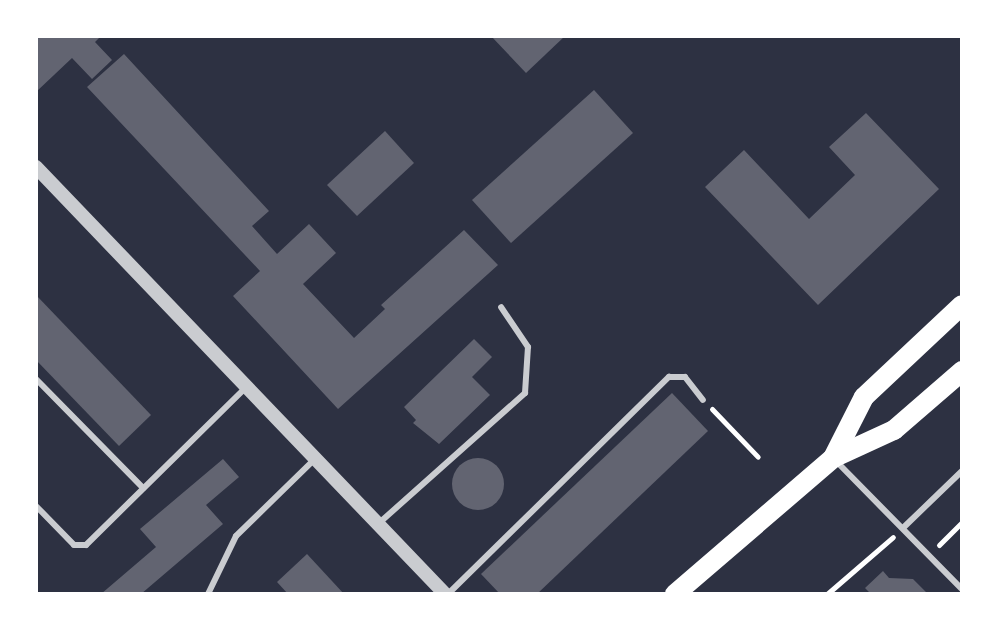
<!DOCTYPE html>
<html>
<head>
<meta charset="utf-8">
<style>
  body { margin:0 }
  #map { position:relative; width:998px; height:630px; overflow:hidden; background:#2d3142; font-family:Literata,serif }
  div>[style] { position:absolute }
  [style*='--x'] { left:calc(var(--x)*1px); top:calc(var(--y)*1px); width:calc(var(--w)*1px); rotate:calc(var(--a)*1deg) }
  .building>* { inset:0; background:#626471 }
  .round { border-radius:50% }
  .path>* { height:5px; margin:-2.5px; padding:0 2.5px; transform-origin:2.5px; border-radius:2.5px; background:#fff }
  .service>* { height:6px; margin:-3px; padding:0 3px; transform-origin:3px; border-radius:3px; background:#caccd0 }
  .tertiary>* { height:14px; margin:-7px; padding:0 7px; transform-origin:7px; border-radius:7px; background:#caccd0 }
  .primary>* { height:20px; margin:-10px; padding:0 10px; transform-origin:10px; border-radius:10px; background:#fff }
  span { translate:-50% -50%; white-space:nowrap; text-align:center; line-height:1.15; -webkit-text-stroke:6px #fff; paint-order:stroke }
  .frame { position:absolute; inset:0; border:38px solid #fff; pointer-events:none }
</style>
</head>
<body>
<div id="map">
  <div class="building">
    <div style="clip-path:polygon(36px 36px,101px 36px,95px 42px,112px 60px,92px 79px,72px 58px,36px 92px)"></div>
    <div style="clip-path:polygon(491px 36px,565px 36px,526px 73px)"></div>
    <div style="clip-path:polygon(124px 54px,269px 211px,252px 226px,277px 254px,309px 224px,336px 253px,303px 284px,354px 338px,385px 309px,381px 305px,464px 230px,498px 265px,338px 409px,233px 296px,260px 271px,87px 87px)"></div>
    <div style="clip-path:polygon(594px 90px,633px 133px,511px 243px,472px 200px)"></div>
    <div style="clip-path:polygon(866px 113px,939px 189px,818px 305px,705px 187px,744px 150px,809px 219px,855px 175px,829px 147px)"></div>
    <div style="clip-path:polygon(385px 131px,414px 163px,357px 216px,327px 185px)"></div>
    <div style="clip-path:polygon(36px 295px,151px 415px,119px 446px,36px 360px)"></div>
    <div style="clip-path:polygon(474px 339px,492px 357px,472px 377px,490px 395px,439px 444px,413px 423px,416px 420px,404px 407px)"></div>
    <div style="clip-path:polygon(672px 393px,708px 431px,537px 594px,500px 594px,481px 574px)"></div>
    <div class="round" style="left:452px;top:458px;width:52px;height:52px"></div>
    <div style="clip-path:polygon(223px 459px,239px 477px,206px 505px,223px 524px,141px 594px,101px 594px,156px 547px,140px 529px)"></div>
    <div style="clip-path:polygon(307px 554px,344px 594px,288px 594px,277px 582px)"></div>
    <div style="clip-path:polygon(883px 571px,889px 578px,913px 579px,928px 594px,871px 594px,865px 588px)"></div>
  </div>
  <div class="path">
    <div style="--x:712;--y:409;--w:66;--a:46.2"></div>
    <div style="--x:939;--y:545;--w:33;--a:-45"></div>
    <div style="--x:827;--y:594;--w:87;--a:-40.8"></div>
  </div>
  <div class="service">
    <div style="--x:36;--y:379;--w:153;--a:45.5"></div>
    <div style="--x:836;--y:461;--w:180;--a:45.5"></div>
    <div style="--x:36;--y:506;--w:54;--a:45.7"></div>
    <div style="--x:74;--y:545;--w:12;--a:0"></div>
    <div style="--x:86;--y:545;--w:225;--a:-44.6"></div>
    <div style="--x:378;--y:524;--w:197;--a:-41.7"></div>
    <div style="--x:525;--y:393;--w:46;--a:-86.3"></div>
    <div style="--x:528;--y:347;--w:48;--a:-124"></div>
    <div style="--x:904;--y:527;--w:81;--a:-44"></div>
    <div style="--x:208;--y:594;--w:64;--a:-64.2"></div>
    <div style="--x:236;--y:536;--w:110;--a:-44.3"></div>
    <div style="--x:448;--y:594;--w:310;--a:-44.5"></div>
    <div style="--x:669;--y:377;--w:16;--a:0"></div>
    <div style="--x:685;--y:377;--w:29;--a:52"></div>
  </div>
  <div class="tertiary">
    <div style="--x:36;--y:167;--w:591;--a:46.23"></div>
  </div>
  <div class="primary">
    <div style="--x:833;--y:458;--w:68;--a:-63.1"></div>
    <div style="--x:864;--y:397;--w:134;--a:-43.2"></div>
    <div style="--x:675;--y:594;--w:208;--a:-40.7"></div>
    <div style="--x:833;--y:458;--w:67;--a:-24.7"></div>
    <div style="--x:894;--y:430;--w:90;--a:-40.9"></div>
  </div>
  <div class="frame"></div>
</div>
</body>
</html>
